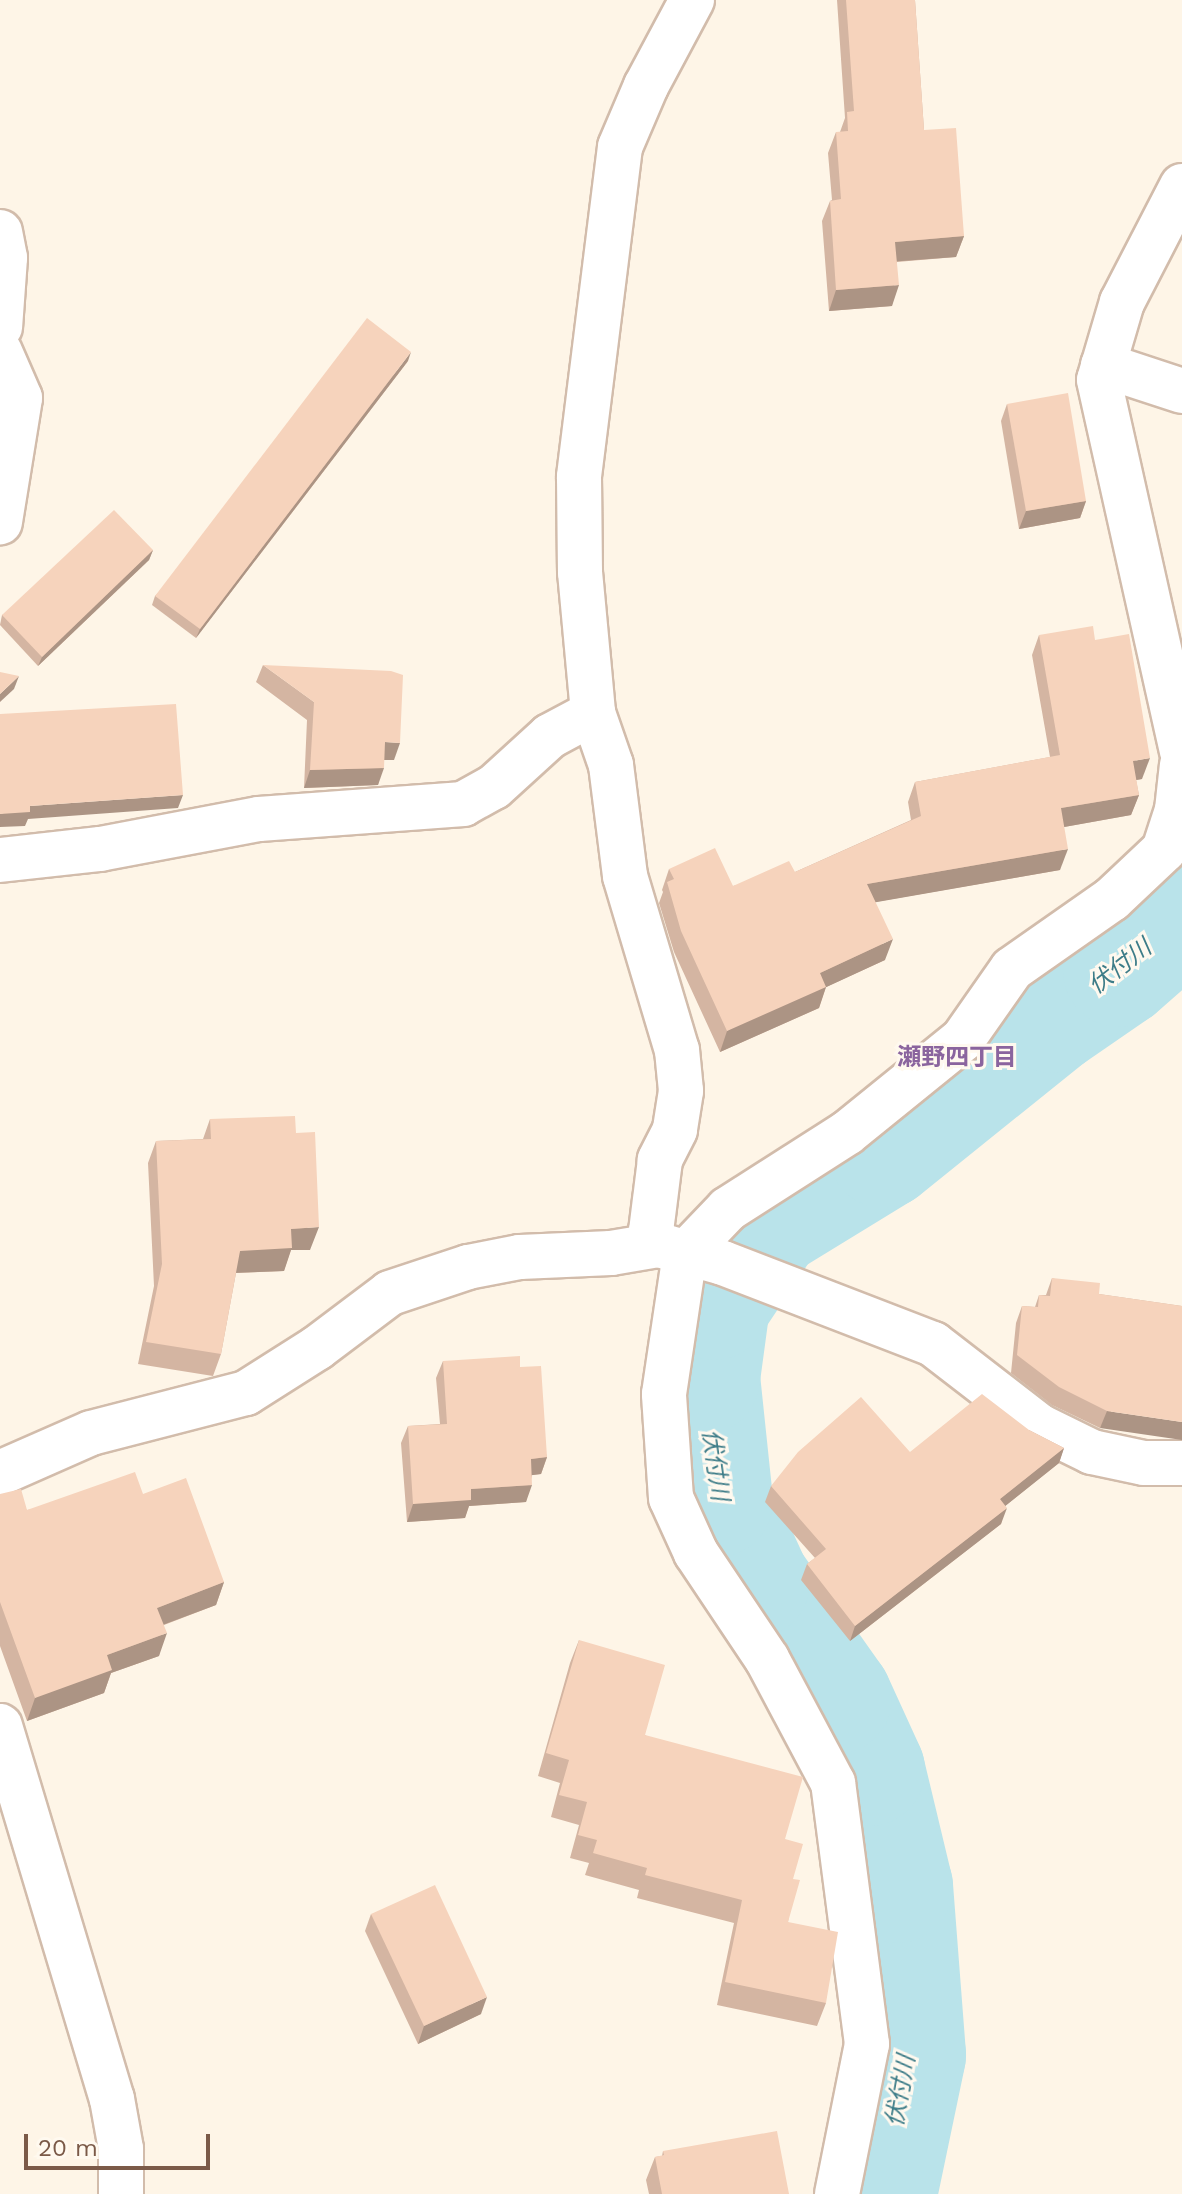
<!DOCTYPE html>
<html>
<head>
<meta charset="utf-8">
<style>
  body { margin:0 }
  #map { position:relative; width:1182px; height:2194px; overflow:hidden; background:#fef5e7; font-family:"Work Sans","Noto Sans JP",sans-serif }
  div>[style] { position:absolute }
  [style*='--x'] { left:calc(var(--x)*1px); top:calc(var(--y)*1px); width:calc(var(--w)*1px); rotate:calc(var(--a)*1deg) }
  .river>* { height:112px; margin:-56px; padding:0 56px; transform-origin:56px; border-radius:56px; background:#b9e3ea }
  .roads { filter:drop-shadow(2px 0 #d2bcab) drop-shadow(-2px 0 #d2bcab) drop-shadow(0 2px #d2bcab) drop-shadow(0 -2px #d2bcab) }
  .street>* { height:44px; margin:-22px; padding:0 22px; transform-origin:22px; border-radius:22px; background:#fff }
  .wall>* { inset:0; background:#d4b5a2 }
  .shaded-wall>* { inset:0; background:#ac9484 }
  .building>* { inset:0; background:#f6d3bc }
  span { translate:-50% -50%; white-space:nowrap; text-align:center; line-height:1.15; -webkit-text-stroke:6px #fff9ef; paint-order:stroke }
  .water-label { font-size:24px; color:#3d7c88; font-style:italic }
  .neighbourhood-label { font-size:24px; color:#8a649e; font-weight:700 }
  .scale { position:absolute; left:24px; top:2134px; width:186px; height:36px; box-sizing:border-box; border:4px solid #7b5a48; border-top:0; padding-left:10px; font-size:24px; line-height:28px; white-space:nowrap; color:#7b5a48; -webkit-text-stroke:6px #fff9ef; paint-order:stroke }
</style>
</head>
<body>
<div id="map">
  <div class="river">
    <div style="--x:881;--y:2194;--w:142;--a:-78.2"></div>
    <div style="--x:910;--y:2055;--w:169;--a:-94.4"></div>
    <div style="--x:897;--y:1887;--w:120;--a:-103.5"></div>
    <div style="--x:869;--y:1770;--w:79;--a:-114.6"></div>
    <div style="--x:836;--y:1698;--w:142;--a:-125.3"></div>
    <div style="--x:754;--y:1582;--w:89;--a:-114.6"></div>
    <div style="--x:717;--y:1501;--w:124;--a:-96"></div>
    <div style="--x:704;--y:1378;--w:75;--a:-82.3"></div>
    <div style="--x:714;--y:1304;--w:97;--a:-56.3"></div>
    <div style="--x:768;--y:1223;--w:136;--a:-31.5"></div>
    <div style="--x:884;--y:1152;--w:216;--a:-38.8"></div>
    <div style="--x:1052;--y:1017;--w:81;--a:-34.5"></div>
    <div style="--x:1119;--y:971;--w:84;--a:-41.1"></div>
  </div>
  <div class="roads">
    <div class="street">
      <div style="--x:692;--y:0;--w:98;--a:118.1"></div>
      <div style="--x:646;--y:86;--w:66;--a:113.1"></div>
      <div style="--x:620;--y:147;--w:333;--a:97.1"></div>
      <div style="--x:579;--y:477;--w:95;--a:89.4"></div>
      <div style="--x:580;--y:572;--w:142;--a:84.7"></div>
      <div style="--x:593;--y:713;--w:55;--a:70.9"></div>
      <div style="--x:611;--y:765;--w:112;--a:82.8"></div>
      <div style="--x:625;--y:876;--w:182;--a:73.4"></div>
      <div style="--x:677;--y:1050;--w:41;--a:84.4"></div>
      <div style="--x:681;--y:1091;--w:39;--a:99"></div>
      <div style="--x:675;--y:1130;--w:34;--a:117"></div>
      <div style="--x:660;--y:1160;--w:72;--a:97.2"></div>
      <div style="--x:651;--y:1231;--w:16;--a:60"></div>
      <div style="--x:659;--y:1245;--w:66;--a:15.7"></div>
      <div style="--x:723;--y:1263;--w:225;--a:21.1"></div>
      <div style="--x:933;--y:1344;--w:134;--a:37.7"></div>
      <div style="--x:1039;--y:1426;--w:59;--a:26.1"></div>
      <div style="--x:1092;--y:1452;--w:53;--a:11.9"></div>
      <div style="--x:1144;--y:1463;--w:38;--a:0"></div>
      <div style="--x:1182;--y:186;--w:131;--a:117.3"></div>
      <div style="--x:1122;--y:302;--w:81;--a:106.4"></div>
      <div style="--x:1099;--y:380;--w:380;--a:77.4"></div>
      <div style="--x:0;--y:232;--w:26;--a:79"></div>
      <div style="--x:5;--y:258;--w:69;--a:94.1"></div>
      <div style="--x:0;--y:352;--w:50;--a:66.5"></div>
      <div style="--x:20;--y:398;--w:126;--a:99.2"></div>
      <div style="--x:1103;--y:365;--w:83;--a:18.2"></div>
      <div style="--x:0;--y:860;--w:101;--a:-6.3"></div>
      <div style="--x:100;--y:849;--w:162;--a:-10.7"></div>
      <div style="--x:259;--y:819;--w:205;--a:-4.2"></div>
      <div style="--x:463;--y:804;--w:35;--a:-29"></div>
      <div style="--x:494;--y:787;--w:76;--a:-42.3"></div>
      <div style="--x:550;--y:736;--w:49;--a:-28.1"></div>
      <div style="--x:0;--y:1473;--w:99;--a:-23.7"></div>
      <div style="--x:91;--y:1433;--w:160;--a:-14.5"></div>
      <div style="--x:246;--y:1393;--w:84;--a:-32.4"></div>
      <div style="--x:317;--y:1348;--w:91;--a:-37"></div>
      <div style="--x:390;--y:1293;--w:82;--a:-18.4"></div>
      <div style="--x:468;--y:1267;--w:53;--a:-10.9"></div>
      <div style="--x:520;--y:1257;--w:91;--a:-2.5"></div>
      <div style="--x:611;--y:1253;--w:49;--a:-9.5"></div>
      <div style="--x:0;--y:1726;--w:389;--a:73.3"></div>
      <div style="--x:112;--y:2099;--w:51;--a:79.8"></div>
      <div style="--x:121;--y:2149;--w:45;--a:90"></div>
      <div style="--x:837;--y:2194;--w:153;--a:-78.7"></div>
      <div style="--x:867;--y:2044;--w:263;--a:-97.4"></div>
      <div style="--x:833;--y:1783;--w:140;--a:-118"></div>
      <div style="--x:767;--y:1659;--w:128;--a:-123.8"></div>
      <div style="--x:696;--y:1553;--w:60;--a:-114.4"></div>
      <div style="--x:671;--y:1498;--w:104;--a:-93.9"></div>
      <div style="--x:664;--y:1394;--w:142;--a:-81.5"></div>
      <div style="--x:685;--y:1254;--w:62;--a:-46.3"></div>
      <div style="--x:728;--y:1209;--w:141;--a:-32.6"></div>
      <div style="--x:847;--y:1133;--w:149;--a:-39"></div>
      <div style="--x:963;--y:1039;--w:85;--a:-55"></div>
      <div style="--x:1012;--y:969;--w:122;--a:-35"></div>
      <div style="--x:1112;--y:899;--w:71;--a:-43.3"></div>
      <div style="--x:1164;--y:850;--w:42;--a:-72"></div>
      <div style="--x:1177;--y:810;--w:45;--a:-83.7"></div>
    </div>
  </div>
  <div class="wall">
    <div style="clip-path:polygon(837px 0,915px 0,924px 130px,964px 236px,956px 257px,897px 262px,892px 306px,829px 311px,822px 221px,830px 201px,832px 200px,828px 153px,836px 132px,840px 132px,845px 118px)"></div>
    <div style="clip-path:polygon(408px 361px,196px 638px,152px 605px,155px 596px)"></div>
    <div style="clip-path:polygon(1007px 404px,1086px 501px,1080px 518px,1019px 529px,1001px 421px)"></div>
    <div style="clip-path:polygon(153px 550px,149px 560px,38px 666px,0 625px,2px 615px)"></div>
    <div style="clip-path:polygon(1039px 635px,1095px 640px,1142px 779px,1136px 780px,1139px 795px,1131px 815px,1064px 827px,1060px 870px,875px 902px,885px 960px,826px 987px,819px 1008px,720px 1052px,674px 952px,659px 903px,663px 892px,662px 890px,669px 869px,733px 886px,795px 872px,911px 820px,908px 802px,915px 782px,1050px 757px,1032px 655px)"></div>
    <div style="clip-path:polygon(263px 665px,394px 760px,384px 760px,378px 785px,304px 788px,307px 720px,256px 682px)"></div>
    <div style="clip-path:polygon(210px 1119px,296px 1133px,310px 1250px,291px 1250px,284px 1271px,236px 1273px,221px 1354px,213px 1376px,138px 1364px,154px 1286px,148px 1163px,156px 1141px,203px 1139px)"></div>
    <div style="clip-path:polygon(1052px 1278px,1099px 1294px,1182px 1306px,1100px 1428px,1052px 1405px,1011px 1373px,1016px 1323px,1022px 1306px,1035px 1307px,1039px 1295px,1046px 1295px)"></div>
    <div style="clip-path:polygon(443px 1361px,520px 1367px,547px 1457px,541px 1474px,532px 1475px,526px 1502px,469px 1506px,465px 1518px,407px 1522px,401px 1443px,408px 1426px,440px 1424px,436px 1378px)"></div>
    <div style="clip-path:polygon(1029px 1430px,1064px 1448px,1059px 1463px,1005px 1506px,1001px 1524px,850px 1641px,801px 1580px,807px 1564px,815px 1558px,765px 1502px,771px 1486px,910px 1452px)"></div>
    <div style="clip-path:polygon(0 1494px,27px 1510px,143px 1494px,224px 1582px,216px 1605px,164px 1625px,159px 1656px,111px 1673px,104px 1693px,27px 1721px,0 1646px)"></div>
    <div style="clip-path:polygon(579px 1640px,645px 1735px,785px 1839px,793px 1879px,788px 1922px,826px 2003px,817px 2026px,717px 2005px,734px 1923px,637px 1898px,639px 1890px,585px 1875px,589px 1863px,570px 1858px,579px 1825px,551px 1817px,560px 1783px,538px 1776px,570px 1663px)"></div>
    <div style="clip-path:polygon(371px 1914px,481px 2014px,418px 2044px,365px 1931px)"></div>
    <div style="clip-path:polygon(663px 2151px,789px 2194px,649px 2194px,646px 2180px,655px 2157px,662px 2156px)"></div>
  </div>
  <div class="shaded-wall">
    <div style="clip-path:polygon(964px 236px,956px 257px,888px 262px,895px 242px)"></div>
    <div style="clip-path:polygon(899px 285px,892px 306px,829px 311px,836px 290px)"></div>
    <div style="clip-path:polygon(411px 352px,408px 361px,196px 638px,200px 629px)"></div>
    <div style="clip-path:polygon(1086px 501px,1080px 518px,1019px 529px,1026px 511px)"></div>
    <div style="clip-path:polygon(153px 550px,149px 560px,38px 666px,42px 657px)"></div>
    <div style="clip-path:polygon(19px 676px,14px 689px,0 702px,0 694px)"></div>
    <div style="clip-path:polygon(385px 742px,400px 743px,394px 760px,379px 760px)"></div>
    <div style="clip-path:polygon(1150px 758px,1142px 779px,1125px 782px,1133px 761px)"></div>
    <div style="clip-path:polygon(384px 768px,378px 785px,304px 788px,310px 770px)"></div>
    <div style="clip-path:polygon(183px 795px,178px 808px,28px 819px,25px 826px,0 827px,0 814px,30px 806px)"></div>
    <div style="clip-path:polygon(1139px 795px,1131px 815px,1053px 829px,1061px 808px)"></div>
    <div style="clip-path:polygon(1068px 849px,1060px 870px,860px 905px,867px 884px)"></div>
    <div style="clip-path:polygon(893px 939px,885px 960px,820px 990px,826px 987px,819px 1008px,720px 1052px,727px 1031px,820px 973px)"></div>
    <div style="clip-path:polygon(319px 1227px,310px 1250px,291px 1250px,284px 1271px,232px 1273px,240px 1251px,291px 1229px)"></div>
    <div style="clip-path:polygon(1107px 1411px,1182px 1422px,1182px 1440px,1100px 1428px)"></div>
    <div style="clip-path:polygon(1064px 1448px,1059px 1463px,994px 1515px,1000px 1499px)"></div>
    <div style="clip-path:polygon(547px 1457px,541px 1474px,525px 1476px,531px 1459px)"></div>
    <div style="clip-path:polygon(532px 1485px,526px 1502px,469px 1506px,465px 1518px,407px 1522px,413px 1504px,471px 1489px)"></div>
    <div style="clip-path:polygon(1007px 1508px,1001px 1524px,850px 1641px,855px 1626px)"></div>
    <div style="clip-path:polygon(224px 1582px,216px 1605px,149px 1630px,157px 1608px)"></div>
    <div style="clip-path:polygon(167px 1633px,159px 1656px,111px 1673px,104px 1693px,27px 1721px,35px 1698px,107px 1655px)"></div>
    <div style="clip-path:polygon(487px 1997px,481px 2014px,418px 2044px,424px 2026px)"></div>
  </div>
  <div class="building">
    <div style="clip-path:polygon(846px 0,915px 0,924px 130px,956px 128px,964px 236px,895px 242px,899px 285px,836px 290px,830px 201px,841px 199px,836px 132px,848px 131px,847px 112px,854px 111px)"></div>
    <div style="clip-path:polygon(367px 318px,411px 352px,200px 629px,155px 596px)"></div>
    <div style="clip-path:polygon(1068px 393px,1086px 501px,1026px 511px,1007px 404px)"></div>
    <div style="clip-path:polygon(114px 510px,153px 550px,42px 657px,2px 615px)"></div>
    <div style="clip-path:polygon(1093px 626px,1095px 640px,1129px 634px,1150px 758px,1133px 761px,1139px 795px,1061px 808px,1068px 849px,867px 884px,893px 939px,820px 973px,826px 987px,727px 1031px,681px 931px,667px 882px,674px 879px,669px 869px,715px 848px,733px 886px,789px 861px,795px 872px,921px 816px,915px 782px,1060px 755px,1039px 635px)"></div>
    <div style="clip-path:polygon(263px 665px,391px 671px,403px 675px,400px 743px,385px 742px,384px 768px,310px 770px,314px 702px)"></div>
    <div style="clip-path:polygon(0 672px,19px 676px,0 694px)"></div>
    <div style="clip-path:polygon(176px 704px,183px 795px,30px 806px,30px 812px,0 814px,0 714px)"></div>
    <div style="clip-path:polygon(295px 1116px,296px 1133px,315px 1132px,319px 1227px,291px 1229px,292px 1248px,240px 1251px,221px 1354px,146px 1342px,162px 1264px,156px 1141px,211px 1139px,210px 1119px)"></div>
    <div style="clip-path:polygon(1052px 1278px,1100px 1283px,1099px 1294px,1182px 1306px,1182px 1422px,1107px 1411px,1059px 1387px,1017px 1355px,1022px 1306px,1038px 1307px,1039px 1295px,1050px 1296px)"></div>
    <div style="clip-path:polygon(520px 1356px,520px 1367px,541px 1366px,547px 1457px,531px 1459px,532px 1485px,471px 1489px,471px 1500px,413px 1504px,408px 1426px,447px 1424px,443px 1361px)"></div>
    <div style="clip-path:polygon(982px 1394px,1029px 1430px,1064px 1448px,1000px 1499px,1007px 1508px,855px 1626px,807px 1564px,826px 1549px,771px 1486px,798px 1452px,861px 1397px,910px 1452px)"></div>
    <div style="clip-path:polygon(135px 1472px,143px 1494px,186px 1478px,224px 1582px,157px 1608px,167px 1633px,107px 1655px,112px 1670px,35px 1698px,0 1602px,0 1494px,21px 1489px,27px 1510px)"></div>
    <div style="clip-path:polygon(579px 1640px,665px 1665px,645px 1735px,803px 1777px,785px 1839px,803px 1844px,793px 1879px,800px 1880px,788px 1922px,838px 1932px,826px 2003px,725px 1982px,742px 1900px,645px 1875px,647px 1868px,593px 1853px,597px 1840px,578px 1835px,587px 1802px,559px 1795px,569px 1760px,546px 1753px)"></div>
    <div style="clip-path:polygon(435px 1885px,487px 1997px,424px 2026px,371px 1914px)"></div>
    <div style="clip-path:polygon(777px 2131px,789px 2194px,662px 2194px,655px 2157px,664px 2155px,663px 2151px)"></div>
  </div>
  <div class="water-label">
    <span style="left:1120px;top:967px;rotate:-38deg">伏付川</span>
    <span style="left:715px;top:1465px;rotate:82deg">伏付川</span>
    <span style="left:901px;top:2091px;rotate:-80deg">伏付川</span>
  </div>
  <div class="neighbourhood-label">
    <span style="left:957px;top:1058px">瀬野四丁目</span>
  </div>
  <div class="scale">20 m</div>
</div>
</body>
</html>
